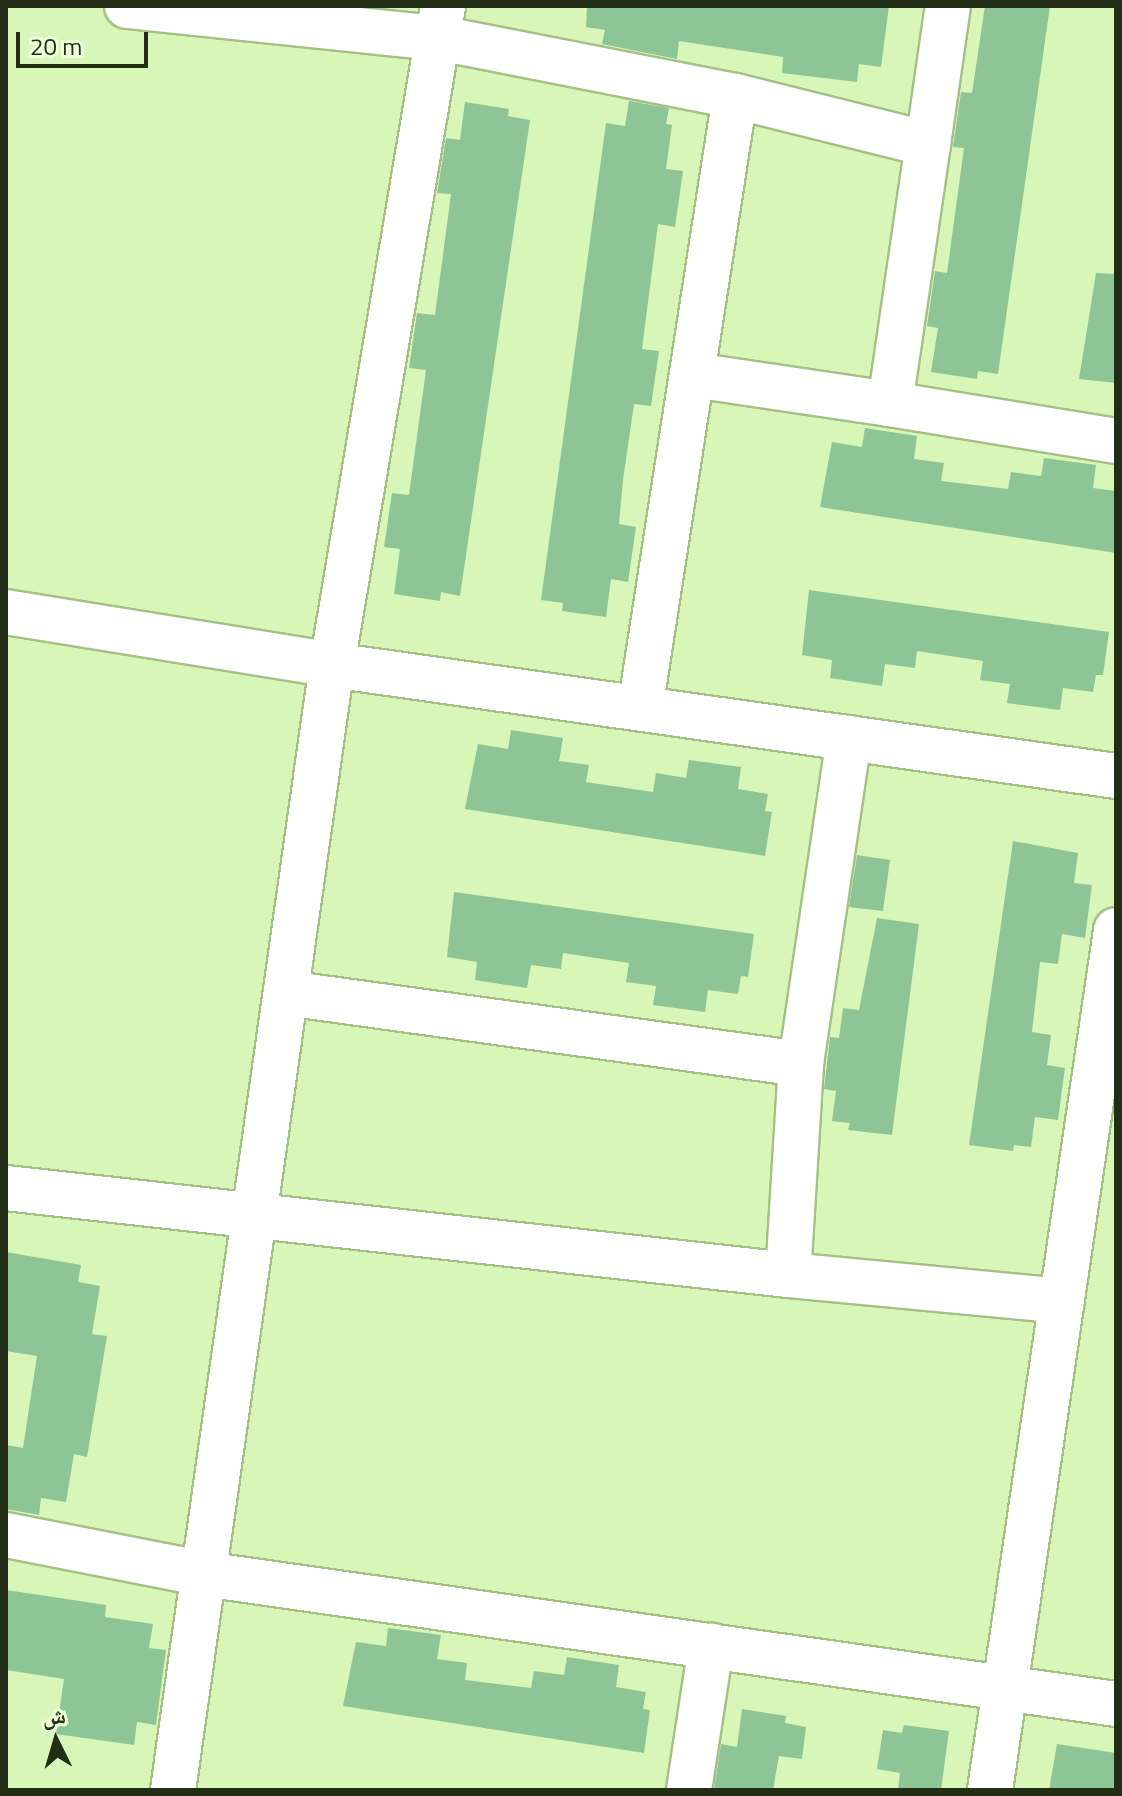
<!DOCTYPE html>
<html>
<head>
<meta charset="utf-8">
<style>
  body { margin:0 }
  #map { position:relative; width:1122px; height:1796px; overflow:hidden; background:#d8f6b8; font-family:"Titillium Web","Noto Naskh Arabic",sans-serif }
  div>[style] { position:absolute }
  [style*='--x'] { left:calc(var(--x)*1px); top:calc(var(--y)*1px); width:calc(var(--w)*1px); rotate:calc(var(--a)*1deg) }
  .building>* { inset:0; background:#8ec597 }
  .roads { filter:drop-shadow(2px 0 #a4c085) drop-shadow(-2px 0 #a4c085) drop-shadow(0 2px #a4c085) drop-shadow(0 -2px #a4c085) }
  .minor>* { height:44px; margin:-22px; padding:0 22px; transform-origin:22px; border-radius:22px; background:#fff }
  span { translate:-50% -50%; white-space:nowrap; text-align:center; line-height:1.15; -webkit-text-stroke:6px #ecfeda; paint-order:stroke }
  .frame { position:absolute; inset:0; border:8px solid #222d16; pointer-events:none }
  .north { position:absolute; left:16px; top:1700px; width:80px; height:80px; -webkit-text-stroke:6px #ecfeda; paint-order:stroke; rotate:355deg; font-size:22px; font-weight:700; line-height:32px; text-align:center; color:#222d16 }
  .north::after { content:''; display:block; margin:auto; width:28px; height:36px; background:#222d16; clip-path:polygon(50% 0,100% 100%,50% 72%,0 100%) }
  .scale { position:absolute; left:16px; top:32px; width:132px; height:36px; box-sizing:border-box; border:4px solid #222d16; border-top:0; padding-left:10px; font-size:24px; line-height:28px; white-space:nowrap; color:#222d16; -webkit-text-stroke:6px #ecfeda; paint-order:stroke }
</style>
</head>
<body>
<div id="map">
  <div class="building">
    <div style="clip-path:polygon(587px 6px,889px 6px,881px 67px,859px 64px,857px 82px,782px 73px,783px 57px,679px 41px,677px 59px,602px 44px,605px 30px,586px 27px)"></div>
    <div style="clip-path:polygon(985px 6px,1050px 6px,998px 374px,978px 371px,977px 379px,931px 372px,938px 328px,927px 326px,935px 271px,947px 273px,964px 148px,953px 147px,961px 92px,972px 93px)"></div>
    <div style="clip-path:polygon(629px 101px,669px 108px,666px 124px,672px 125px,666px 169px,683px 171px,675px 227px,658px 224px,642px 349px,659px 351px,651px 406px,634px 404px,623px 480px,619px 524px,636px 527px,628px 582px,611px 579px,606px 617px,562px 611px,563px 603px,541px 600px,606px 123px,625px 126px)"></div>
    <div style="clip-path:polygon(465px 102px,509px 109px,508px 116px,530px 120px,460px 596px,441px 592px,440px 601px,394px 594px,400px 549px,384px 547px,392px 493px,409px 495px,426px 370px,409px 368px,417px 313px,435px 315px,451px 194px,437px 193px,446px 138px,460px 140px)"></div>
    <div style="clip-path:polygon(1096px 273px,1116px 274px,1116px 383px,1079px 379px)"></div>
    <div style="clip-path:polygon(865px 428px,917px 436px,914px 459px,944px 463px,941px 481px,1008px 489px,1011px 472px,1041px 476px,1044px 458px,1096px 465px,1093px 488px,1116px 491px,1116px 553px,820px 507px,832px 442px,862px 447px)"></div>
    <div style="clip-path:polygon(809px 590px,1109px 632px,1103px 675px,1096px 675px,1093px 692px,1063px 688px,1060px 710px,1007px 703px,1010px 684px,980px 680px,983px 661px,917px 651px,915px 668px,885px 664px,882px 686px,830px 678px,832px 660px,802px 655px)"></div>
    <div style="clip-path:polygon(511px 730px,563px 738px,559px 761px,589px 765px,586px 782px,653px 792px,656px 773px,686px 778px,689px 760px,741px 767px,738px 789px,768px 794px,765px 811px,772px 812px,765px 856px,465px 809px,478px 744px,508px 749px)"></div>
    <div style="clip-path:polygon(1013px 841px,1078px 853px,1074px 883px,1092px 885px,1085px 938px,1062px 934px,1058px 964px,1040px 962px,1032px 1032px,1051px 1035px,1047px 1065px,1065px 1068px,1058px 1120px,1035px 1117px,1031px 1147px,1014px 1145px,1013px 1151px,969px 1145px)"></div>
    <div style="clip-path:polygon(857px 855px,890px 860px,883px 911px,849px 907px)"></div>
    <div style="clip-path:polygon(454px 892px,754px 934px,748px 977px,741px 976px,738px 994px,708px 990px,705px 1012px,653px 1005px,656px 986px,626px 982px,629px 963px,563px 953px,561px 969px,531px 965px,527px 988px,475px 980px,477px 962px,447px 957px)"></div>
    <div style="clip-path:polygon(877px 918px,919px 924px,892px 1135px,848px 1130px,850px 1123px,832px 1121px,836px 1091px,824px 1089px,830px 1037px,839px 1038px,843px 1008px,859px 1010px)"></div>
    <div style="clip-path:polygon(6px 1252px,81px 1265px,78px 1282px,100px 1286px,92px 1334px,107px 1336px,87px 1457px,74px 1454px,66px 1502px,41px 1498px,39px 1515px,6px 1509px,6px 1445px,23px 1448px,37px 1356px,6px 1351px)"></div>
    <div style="clip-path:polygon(6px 1590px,106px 1605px,105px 1617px,153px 1624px,149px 1648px,166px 1650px,156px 1725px,137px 1722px,134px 1745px,56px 1734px,64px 1679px,6px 1670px)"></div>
    <div style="clip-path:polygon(388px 1628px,441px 1635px,437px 1659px,467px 1663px,465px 1680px,531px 1688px,534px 1671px,564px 1675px,567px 1657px,619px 1665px,616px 1687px,646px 1692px,643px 1709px,650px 1710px,644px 1753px,343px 1706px,356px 1642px,386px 1646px)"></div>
    <div style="clip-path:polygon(742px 1709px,786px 1716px,785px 1723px,806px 1727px,802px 1759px,779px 1756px,773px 1790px,714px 1790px,721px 1744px,737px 1747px)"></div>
    <div style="clip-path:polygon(904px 1725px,949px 1731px,941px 1790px,898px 1790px,900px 1773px,877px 1769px,883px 1730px,902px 1733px)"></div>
    <div style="clip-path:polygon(1057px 1744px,1116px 1753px,1116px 1790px,1049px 1790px)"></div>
  </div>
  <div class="roads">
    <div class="minor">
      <div style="--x:127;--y:6;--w:314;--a:5.9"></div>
      <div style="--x:439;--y:38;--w:302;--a:11.1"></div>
      <div style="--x:735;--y:96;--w:620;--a:98.81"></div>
      <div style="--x:928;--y:144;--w:139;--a:-81.8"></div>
      <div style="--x:693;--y:375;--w:199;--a:8.4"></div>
      <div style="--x:890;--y:404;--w:263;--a:-81.7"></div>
      <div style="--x:928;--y:144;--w:199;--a:-166"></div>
      <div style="--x:890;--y:404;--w:229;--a:9.3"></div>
      <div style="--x:6;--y:612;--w:330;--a:9.2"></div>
      <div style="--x:332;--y:665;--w:792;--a:8.06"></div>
      <div style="--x:849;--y:738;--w:330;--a:98.4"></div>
      <div style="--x:801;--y:1064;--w:211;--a:93.5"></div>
      <div style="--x:788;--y:1275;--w:275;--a:5.4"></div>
      <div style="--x:286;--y:993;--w:520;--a:7.85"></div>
      <div style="--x:6;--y:1188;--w:787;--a:6.35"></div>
      <div style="--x:6;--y:1535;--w:202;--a:11.1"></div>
      <div style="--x:204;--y:1574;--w:921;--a:8.11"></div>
      <div style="--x:173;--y:1790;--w:1136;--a:-81.96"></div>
      <div style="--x:332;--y:665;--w:668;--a:-80.44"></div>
      <div style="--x:689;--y:1790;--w:146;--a:-81.3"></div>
      <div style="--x:990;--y:1790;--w:869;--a:-81.66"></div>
    </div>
  </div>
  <div class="frame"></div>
  <div class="north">ش</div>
  <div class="scale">20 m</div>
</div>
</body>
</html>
